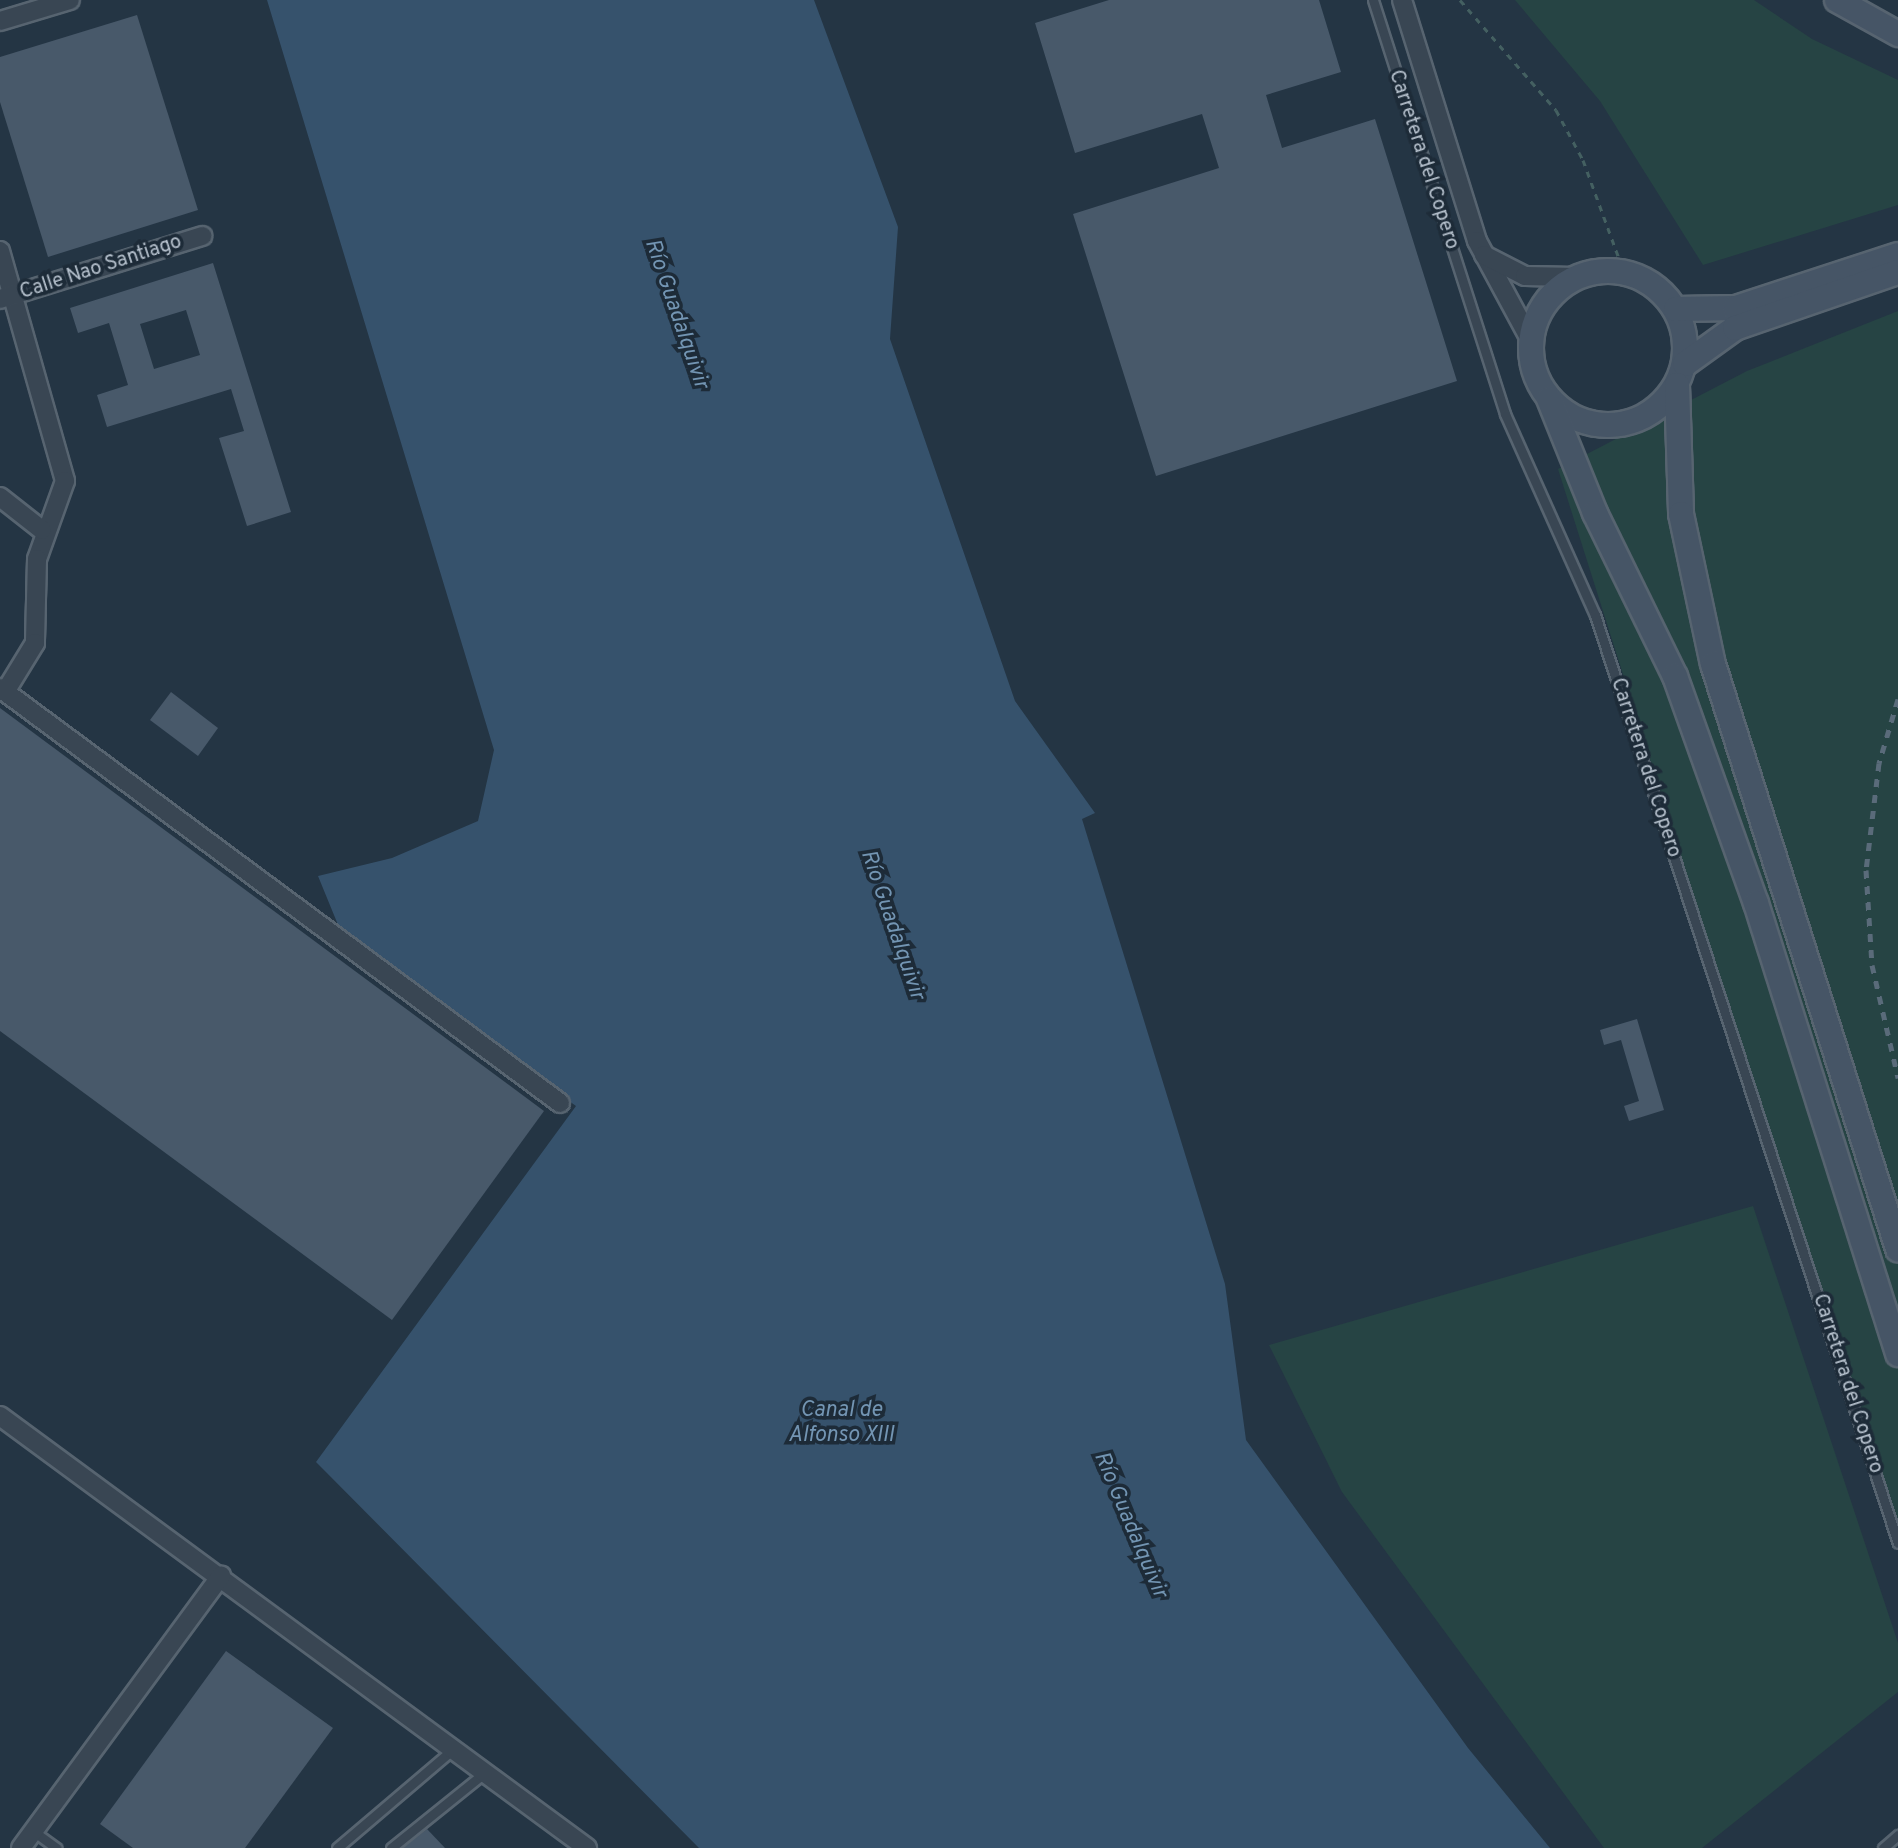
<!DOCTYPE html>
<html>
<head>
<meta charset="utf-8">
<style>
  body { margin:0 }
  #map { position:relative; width:1898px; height:1848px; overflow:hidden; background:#243544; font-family:Overpass,sans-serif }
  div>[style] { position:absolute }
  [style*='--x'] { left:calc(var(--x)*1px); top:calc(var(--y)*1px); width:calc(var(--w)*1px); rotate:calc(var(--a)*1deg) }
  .green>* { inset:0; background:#264444 }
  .water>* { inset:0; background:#36526c }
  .building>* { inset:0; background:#48596a }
  .path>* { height:3px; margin-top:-1.5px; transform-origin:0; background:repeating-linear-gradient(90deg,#446061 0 6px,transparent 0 12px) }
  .roads { filter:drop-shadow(2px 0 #576470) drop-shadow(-2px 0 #576470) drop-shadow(0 2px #576470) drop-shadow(0 -2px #576470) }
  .lane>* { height:9px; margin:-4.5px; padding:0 4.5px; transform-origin:4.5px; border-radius:4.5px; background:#394653 }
  .street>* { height:18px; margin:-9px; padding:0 9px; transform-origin:9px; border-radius:9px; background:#394653 }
  .secondary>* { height:24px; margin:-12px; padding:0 12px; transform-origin:12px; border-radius:12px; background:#465566 }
  .secondary>.ring { margin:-12px; padding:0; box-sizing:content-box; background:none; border:24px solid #465566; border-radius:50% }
  .rail>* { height:5px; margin-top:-2.5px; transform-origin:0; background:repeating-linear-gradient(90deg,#5a6b7a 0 8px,transparent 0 16px) }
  span { translate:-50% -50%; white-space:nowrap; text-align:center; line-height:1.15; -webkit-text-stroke:7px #1d2b38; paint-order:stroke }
  .street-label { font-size:20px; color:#b6c1cd }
  .water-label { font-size:22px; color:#7395b3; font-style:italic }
</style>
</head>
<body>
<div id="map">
  <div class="green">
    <div style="clip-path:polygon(1515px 0,1754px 0,1812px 39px,1898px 80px,1898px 205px,1703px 265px,1600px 101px)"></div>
    <div style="clip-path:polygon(1898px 311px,1898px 1543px,1558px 469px,1747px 371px)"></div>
    <div style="clip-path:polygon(1753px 1206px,1898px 1643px,1898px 1692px,1702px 1848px,1604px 1848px,1342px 1492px,1269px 1345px)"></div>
  </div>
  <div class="water">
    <div style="clip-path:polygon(267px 0,814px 0,898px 227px,890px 339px,1015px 701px,1095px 813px,1082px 819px,1225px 1284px,1246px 1440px,1468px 1748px,1550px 1848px,699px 1848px,316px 1462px,576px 1106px,446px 1013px,352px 959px,318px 876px,392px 858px,478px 821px,494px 750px)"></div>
  </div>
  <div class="building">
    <div style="clip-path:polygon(1109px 0,1319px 0,1341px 72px,1266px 95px,1282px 148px,1375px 119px,1457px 381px,1156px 476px,1073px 214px,1219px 168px,1202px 114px,1075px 153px,1035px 23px)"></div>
    <div style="clip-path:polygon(137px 15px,198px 210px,48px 257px,0 102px,0 57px)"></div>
    <div style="clip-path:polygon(evenodd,213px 263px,291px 512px,247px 526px,219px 438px,244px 431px,231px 389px,107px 427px,97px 395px,128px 385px,109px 323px,78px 333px,70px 308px,213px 263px,186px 310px,200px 355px,154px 369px,140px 324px,186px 310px)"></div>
    <div style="clip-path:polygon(171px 692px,218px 728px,198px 756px,150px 720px)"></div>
    <div style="clip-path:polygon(0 708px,544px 1111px,392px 1320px,0 1031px)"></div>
    <div style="clip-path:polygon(1637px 1019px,1664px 1110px,1629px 1121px,1624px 1106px,1639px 1101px,1621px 1040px,1604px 1045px,1600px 1030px)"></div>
    <div style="clip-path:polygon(226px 1651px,333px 1728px,245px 1848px,133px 1848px,100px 1824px)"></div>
    <div style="clip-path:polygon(427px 1829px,445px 1848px,403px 1848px)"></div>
  </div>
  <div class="path">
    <div style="--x:1460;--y:0;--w:146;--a:48.9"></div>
    <div style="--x:1556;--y:110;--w:57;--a:61.6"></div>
    <div style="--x:1583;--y:160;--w:119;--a:69.9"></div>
  </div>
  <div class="roads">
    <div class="lane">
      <div style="--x:1373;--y:0;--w:435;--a:72.3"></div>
      <div style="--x:1505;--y:414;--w:220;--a:65.9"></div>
      <div style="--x:1595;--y:615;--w:976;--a:71.92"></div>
      <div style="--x:33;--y:1831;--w:29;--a:36"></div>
      <div style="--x:337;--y:1848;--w:151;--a:-40.4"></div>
      <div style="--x:391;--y:1848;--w:118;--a:-38.8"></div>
      <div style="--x:1883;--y:1848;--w:20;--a:-41"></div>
    </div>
    <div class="street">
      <div style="--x:1402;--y:0;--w:252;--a:72.7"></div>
      <div style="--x:1477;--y:241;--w:111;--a:61.6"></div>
      <div style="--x:0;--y:21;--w:73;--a:-16.7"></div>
      <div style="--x:0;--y:251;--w:239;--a:74.2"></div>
      <div style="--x:65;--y:481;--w:83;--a:109.7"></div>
      <div style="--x:37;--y:559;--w:84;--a:91.4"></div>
      <div style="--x:35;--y:643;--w:57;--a:121.5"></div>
      <div style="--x:1484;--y:255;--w:46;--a:27.1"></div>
      <div style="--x:1525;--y:276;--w:51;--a:1.1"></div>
      <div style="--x:0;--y:299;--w:212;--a:-17.3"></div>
      <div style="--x:0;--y:497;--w:53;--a:38.2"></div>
      <div style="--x:0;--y:688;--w:697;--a:36.54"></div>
      <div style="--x:0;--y:1416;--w:729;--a:36.35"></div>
      <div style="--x:21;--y:1848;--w:338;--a:-53.7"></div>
    </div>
    <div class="secondary">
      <div style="--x:1837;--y:0;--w:70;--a:29.1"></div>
      <div class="ring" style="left:1531px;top:271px;width:130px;height:130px"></div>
      <div style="--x:1676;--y:309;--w:60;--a:-1"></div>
      <div style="--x:1736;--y:308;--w:170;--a:-18.1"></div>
      <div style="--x:1685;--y:364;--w:62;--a:-35.8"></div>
      <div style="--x:1735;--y:328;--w:172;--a:-19"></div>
      <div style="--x:1677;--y:385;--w:129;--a:88.2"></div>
      <div style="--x:1681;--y:514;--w:153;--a:78"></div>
      <div style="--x:1713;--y:664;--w:614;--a:72.45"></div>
      <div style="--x:1549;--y:399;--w:123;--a:68"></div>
      <div style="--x:1595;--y:513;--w:182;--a:63.9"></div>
      <div style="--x:1675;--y:676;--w:241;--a:70.4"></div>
      <div style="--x:1756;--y:903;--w:473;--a:72.5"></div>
    </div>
  </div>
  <div class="rail">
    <div style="--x:1898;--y:699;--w:67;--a:106.5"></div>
    <div style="--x:1879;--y:763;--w:108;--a:96.9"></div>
    <div style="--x:1866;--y:870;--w:95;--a:86.4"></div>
    <div style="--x:1872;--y:965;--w:116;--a:77"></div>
  </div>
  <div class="street-label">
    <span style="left:1423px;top:160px;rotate:72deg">Carretera del Copero</span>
    <span style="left:101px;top:268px;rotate:-18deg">Calle Nao Santiago</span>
    <span style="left:1645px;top:768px;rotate:72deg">Carretera del Copero</span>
    <span style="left:1847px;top:1384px;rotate:72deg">Carretera del Copero</span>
  </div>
  <div class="water-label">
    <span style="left:676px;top:314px;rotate:71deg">Río Guadalquivir</span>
    <span style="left:892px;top:925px;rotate:71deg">Río Guadalquivir</span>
    <span style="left:841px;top:1423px">Canal de<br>Alfonso XIII</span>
    <span style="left:1130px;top:1525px;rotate:67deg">Río Guadalquivir</span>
  </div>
</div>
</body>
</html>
